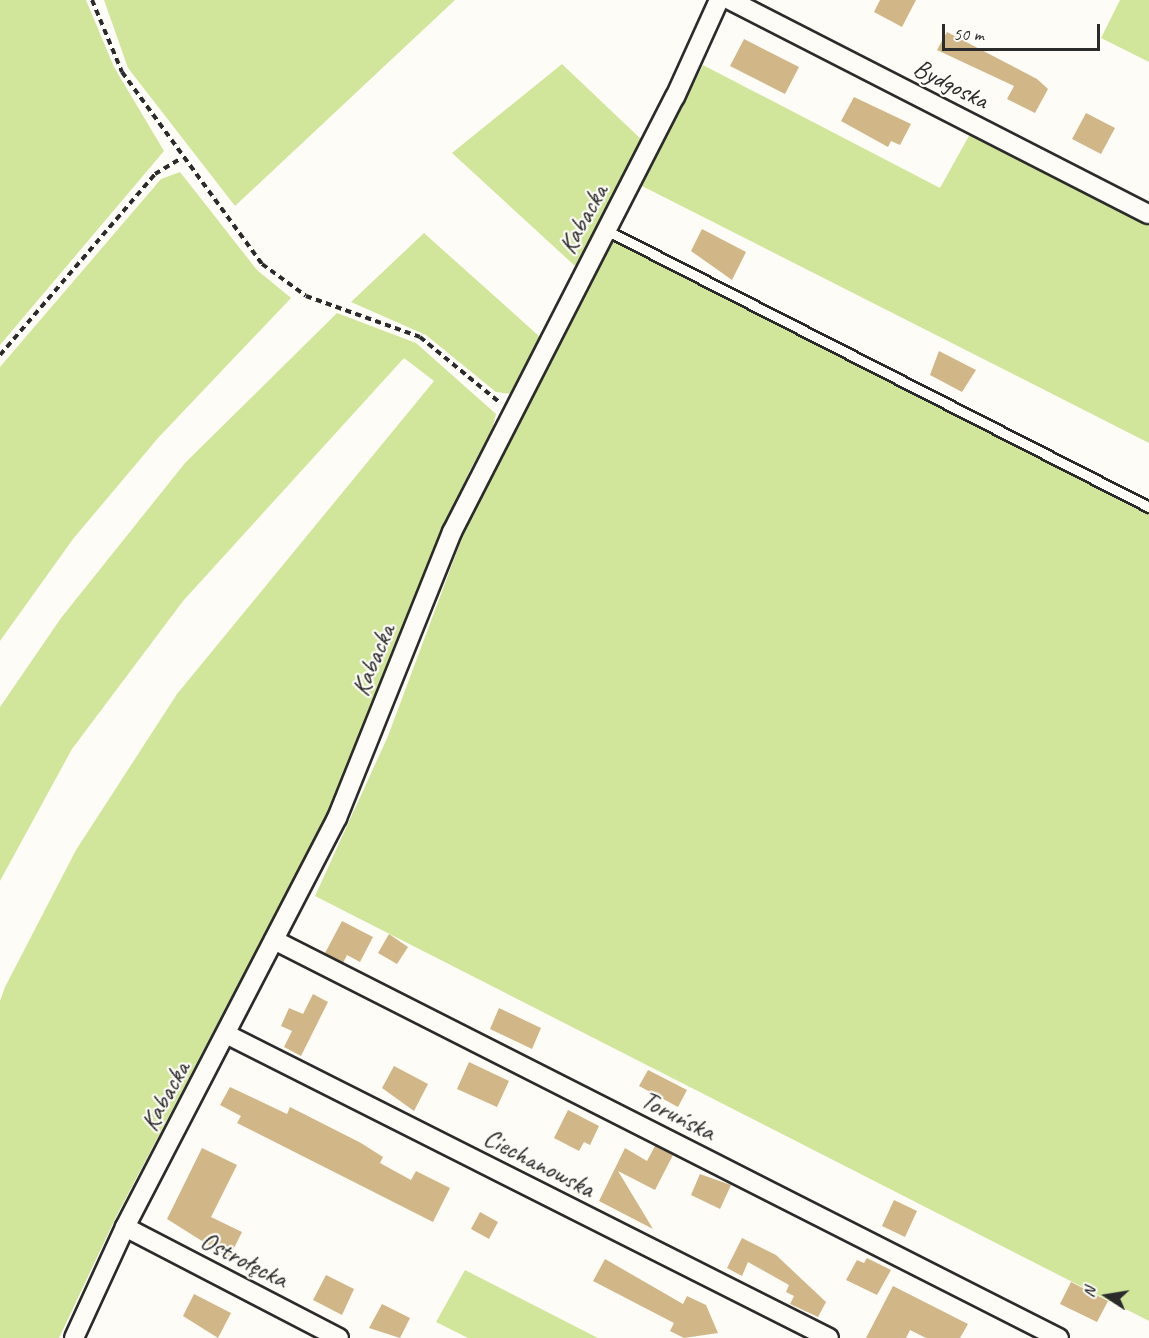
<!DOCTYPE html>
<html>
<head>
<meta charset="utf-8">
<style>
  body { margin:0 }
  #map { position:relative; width:1149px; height:1338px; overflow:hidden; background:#fdfcf7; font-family:Caveat,sans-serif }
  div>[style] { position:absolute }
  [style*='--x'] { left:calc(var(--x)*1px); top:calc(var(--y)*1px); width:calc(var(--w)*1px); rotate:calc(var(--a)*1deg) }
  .green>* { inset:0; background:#d1e69b }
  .building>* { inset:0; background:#d1b787 }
  .path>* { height:4px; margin-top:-2px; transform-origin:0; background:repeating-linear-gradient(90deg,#2b2b2b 0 6px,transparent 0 10.5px) }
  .roads { filter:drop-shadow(2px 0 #2b2b2b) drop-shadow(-2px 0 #2b2b2b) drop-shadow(0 2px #2b2b2b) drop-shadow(0 -2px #2b2b2b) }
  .service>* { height:9px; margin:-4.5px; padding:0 4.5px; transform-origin:4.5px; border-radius:4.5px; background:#fdfcf7 }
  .minor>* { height:18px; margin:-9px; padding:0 9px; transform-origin:9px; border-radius:9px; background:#fdfcf7 }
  span { translate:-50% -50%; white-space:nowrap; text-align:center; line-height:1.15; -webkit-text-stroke:4.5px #fdfcf7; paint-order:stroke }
  .street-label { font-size:26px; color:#2b2b2b }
  .north { position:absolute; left:1077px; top:1266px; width:60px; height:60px; -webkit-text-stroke:4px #fdfcf7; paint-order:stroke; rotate:282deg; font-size:16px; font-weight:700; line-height:24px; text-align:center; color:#2b2b2b }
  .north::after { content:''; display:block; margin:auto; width:21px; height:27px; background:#2b2b2b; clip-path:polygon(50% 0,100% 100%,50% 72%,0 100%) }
  .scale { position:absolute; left:942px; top:24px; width:158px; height:27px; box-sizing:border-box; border:3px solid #2b2b2b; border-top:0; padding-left:8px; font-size:18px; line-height:21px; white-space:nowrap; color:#2b2b2b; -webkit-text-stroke:4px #fdfcf7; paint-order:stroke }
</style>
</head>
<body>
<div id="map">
  <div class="green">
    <div style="clip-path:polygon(0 0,86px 0,114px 67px,164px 151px,0 345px)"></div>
    <div style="clip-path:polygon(104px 0,455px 0,235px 206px,128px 68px)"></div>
    <div style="clip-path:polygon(1120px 0,1149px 0,1149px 62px,1101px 38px)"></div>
    <div style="clip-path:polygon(562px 64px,644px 142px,575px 266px,452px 153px)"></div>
    <div style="clip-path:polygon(703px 65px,940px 188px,970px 134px,1149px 224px,1149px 443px,642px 186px)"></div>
    <div style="clip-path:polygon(180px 172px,257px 270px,291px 298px,158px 438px,73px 539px,0 641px,0 367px,161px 179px)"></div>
    <div style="clip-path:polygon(424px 233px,540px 337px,512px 394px,496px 392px,426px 335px,351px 302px)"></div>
    <div style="clip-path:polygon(613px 241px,1149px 515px,1149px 1321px,315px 896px,388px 736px,475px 503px)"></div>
    <div style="clip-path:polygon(337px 313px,416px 343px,496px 414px,492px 430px,469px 472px,328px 813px,117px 1215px,59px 1338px,0 1338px,0 1001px,5px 987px,76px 850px,177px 694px,434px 381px,404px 358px,183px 601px,72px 749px,0 881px,0 707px,61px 618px,185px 463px)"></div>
    <div style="clip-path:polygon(465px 1270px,598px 1338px,468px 1338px,436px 1322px)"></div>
  </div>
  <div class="building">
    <div style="clip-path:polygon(880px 0,916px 0,902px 27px,874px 12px)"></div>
    <div style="clip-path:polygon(947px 32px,1037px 79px,1048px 89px,1035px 113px,1007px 99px,1014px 86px,937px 50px)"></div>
    <div style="clip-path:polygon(744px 39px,799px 67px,785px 94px,730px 66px)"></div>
    <div style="clip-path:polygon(854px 97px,911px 124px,900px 145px,891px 141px,888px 147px,841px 121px)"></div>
    <div style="clip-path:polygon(1086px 113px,1115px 128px,1101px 154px,1072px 139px)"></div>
    <div style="clip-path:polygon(702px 229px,746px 252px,732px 280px,691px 251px)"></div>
    <div style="clip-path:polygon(939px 351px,976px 370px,962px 392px,930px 375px)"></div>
    <div style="clip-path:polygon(342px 921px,373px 937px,360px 962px,347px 955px,343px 963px,325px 953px)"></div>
    <div style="clip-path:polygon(389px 934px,408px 947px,397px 964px,378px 953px)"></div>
    <div style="clip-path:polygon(313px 994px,328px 1002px,301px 1056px,284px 1047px,292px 1031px,281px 1026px,289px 1008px,303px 1014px)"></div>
    <div style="clip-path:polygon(499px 1008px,541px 1028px,532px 1049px,490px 1029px)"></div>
    <div style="clip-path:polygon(469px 1062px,509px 1081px,497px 1107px,457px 1089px)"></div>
    <div style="clip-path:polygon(394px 1066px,428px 1084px,414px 1111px,382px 1088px)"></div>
    <div style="clip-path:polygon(648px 1070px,687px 1090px,678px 1107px,639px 1086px)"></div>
    <div style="clip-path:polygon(230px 1087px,287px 1114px,290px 1107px,361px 1143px,383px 1157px,380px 1163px,411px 1180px,416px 1171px,450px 1188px,433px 1222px,237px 1123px,241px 1116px,220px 1105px)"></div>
    <div style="clip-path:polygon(568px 1110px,599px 1126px,590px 1145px,584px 1142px,579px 1151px,554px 1138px)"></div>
    <div style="clip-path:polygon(655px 1146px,673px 1155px,655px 1190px,618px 1171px,653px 1229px,599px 1201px,625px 1148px,647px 1161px)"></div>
    <div style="clip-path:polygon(202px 1148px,237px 1165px,211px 1217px,242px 1232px,229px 1258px,167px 1219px)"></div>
    <div style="clip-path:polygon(700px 1174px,731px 1185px,720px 1209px,691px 1195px)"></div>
    <div style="clip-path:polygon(894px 1200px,917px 1211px,905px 1237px,882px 1226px)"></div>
    <div style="clip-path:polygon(480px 1212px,498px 1222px,489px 1239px,471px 1229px)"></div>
    <div style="clip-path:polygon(742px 1238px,776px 1255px,826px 1302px,818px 1317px,790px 1304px,794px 1296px,786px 1292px,789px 1285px,748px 1262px,742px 1276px,727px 1268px)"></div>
    <div style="clip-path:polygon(867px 1258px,891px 1270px,877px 1295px,846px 1280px,857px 1260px,864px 1263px)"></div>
    <div style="clip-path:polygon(605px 1259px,683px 1304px,687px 1296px,706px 1305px,718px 1333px,684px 1338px,670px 1331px,674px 1323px,593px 1281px)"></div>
    <div style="clip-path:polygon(326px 1275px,354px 1289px,342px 1315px,313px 1300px)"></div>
    <div style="clip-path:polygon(1071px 1282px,1108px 1301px,1097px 1322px,1060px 1304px)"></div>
    <div style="clip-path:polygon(893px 1286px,968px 1324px,960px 1338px,926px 1338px,910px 1330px,906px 1338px,866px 1338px)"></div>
    <div style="clip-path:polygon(194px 1294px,231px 1313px,218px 1338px,183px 1316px)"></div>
    <div style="clip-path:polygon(382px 1304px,410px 1318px,400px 1338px,369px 1328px)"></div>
  </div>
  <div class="path">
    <div style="--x:92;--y:0;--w:78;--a:67.4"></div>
    <div style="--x:122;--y:72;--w:238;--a:53.9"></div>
    <div style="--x:262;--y:264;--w:54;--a:36"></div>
    <div style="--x:306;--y:296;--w:121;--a:19.8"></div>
    <div style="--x:420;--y:337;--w:101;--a:39.4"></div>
    <div style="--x:0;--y:355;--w:238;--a:-49.4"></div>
    <div style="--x:155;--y:174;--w:31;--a:-31"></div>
  </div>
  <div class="roads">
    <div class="service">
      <div style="--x:606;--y:230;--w:610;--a:27.03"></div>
    </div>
    <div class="minor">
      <div style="--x:730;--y:0;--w:470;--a:27.1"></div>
      <div style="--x:274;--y:940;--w:880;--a:26.89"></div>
      <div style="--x:226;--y:1034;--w:675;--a:26.75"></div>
      <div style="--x:125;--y:1227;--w:241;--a:27.4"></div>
      <div style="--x:74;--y:1338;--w:122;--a:-65.3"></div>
      <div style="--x:125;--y:1227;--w:461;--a:-62.6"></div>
      <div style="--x:337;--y:818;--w:308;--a:-68.1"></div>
      <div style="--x:452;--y:532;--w:489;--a:-62.9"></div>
      <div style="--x:675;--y:97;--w:107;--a:-65.6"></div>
    </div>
  </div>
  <div class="street-label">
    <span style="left:951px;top:84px;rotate:27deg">Bydgoska</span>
    <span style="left:583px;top:219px;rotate:-62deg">Kabacka</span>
    <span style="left:373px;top:660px;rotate:-68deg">Kabacka</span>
    <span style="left:165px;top:1096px;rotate:-62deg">Kabacka</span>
    <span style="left:678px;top:1116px;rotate:27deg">Toruńska</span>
    <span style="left:539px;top:1163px;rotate:27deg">Ciechanowska</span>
    <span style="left:244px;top:1260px;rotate:27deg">Ostrołęcka</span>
  </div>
  <div class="north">N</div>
  <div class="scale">50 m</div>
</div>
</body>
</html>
